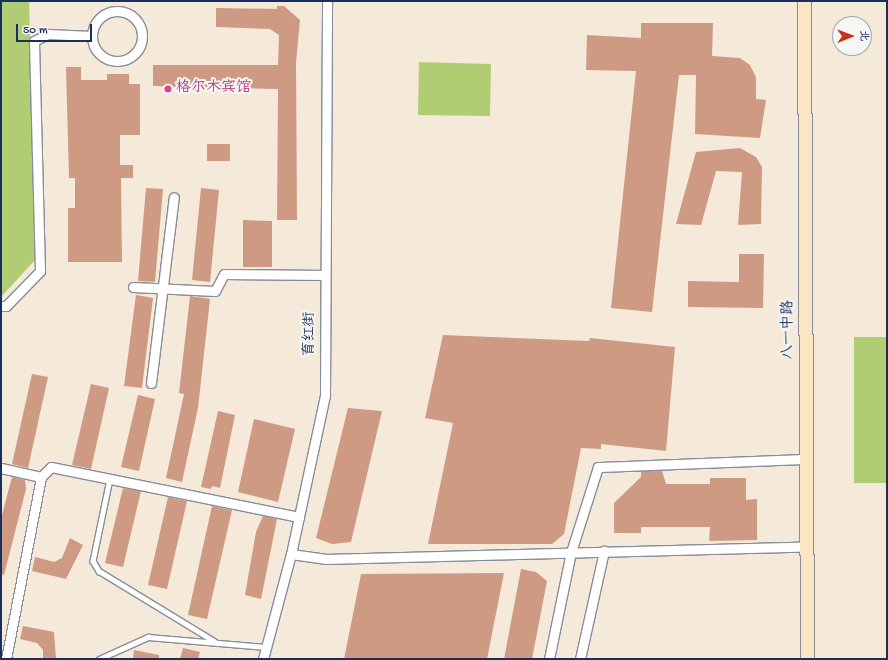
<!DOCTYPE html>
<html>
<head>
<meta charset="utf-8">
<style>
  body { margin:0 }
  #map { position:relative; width:888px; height:660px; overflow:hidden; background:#f5e9d9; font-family:"Gochi Hand","LXGW WenKai TC",sans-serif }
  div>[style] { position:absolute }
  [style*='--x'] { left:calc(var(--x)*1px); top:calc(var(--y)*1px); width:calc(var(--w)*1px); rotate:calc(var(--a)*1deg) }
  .green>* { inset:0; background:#b0cd74 }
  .building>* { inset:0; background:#ce9a84 }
  .roads { filter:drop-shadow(1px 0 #888c9c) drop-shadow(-1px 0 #888c9c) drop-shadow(0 1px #888c9c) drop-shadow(0 -1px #888c9c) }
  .service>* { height:4.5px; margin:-2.25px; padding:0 2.25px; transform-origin:2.25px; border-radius:2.25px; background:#fff }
  .minor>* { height:9px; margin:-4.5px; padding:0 4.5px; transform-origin:4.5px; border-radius:4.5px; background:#fff }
  .minor>.ring { margin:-4.5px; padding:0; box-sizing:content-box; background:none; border:9px solid #fff; border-radius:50% }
  .secondary>* { height:13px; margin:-6.5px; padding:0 6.5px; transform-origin:6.5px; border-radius:6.5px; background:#fbe6c4 }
  .dots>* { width:11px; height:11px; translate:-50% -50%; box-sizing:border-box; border:2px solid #f6f6f2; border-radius:50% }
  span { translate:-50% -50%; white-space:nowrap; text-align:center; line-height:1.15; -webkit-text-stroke:4px #f6f6f2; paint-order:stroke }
  .hotel-label { font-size:15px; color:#b23c85 }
  .left { translate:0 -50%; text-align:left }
  .street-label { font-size:15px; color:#1b2f5e }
  .frame { position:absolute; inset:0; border:2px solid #1b2f5e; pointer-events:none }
  .north { position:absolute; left:832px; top:16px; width:40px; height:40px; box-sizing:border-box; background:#f6f6f2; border:1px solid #9ea6b7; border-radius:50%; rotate:89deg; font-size:11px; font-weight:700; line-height:16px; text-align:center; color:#1b2f5e }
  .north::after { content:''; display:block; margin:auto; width:14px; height:18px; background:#c8321e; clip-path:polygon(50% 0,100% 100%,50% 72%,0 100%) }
  .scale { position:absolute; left:16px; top:24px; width:76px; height:18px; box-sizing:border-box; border:2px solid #1b2f5e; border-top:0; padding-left:5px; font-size:12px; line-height:14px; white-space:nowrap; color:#1b2f5e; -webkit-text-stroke:3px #f6f6f2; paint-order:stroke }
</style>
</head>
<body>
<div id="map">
  <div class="green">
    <div style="clip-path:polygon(1px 1px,29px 1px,36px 259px,1px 297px)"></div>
    <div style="clip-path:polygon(419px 62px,491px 64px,490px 116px,418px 115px)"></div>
    <div style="clip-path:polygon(854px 337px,887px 337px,887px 483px,854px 483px)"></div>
  </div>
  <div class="building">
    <div style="clip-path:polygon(277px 6px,284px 6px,300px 20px,296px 63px,297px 220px,277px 220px,278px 89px,153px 86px,153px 65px,278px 65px,279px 35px,270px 29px,216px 27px,216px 8px,277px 9px)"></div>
    <div style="clip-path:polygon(641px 23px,713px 23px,712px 56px,740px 58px,750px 65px,756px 77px,756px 99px,766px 100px,760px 138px,695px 134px,696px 75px,679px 75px,652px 312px,611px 308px,636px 71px,586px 70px,587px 35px,641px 38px)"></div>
    <div style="clip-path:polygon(66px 67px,81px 67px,81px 80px,107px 80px,107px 74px,129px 74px,129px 84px,140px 84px,140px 135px,120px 135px,120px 165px,133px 165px,133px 178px,121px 178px,122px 262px,68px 262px,68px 208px,75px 208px,75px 178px,69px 178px)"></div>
    <div style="clip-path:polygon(207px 144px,230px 144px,230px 161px,207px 161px)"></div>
    <div style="clip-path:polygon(740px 148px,756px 157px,762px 167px,761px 224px,738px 225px,742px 172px,716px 171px,701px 225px,676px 224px,696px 152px)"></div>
    <div style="clip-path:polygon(146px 188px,163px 189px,155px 282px,138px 281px)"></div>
    <div style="clip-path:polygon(201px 188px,219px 190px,210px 282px,192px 280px)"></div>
    <div style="clip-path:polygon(243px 220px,272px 221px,272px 267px,243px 267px)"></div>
    <div style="clip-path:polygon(739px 254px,764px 254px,763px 308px,688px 307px,688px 281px,739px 282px)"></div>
    <div style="clip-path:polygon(136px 295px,153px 298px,142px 388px,124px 386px)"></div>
    <div style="clip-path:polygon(190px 296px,210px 299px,198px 408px,182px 482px,166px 478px,184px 394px,179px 393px)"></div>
    <div style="clip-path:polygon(443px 335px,589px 341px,590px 338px,675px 347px,666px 451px,601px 444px,601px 449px,581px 448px,564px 534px,552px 544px,428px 544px,453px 423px,425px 418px)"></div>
    <div style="clip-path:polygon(32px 374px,48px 377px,28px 468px,12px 464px)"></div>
    <div style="clip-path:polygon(91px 384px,109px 388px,91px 469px,72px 465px)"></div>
    <div style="clip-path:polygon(138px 395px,155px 399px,139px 471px,121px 467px)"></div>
    <div style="clip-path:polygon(348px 408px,382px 411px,351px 542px,332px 544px,316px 538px)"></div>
    <div style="clip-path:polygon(218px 411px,235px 415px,220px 488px,212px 486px,211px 489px,201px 487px)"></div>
    <div style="clip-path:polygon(254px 419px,295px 429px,278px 502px,238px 492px)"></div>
    <div style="clip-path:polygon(641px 471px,662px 471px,666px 484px,710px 484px,710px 478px,746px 478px,746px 500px,757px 499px,757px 540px,709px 541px,710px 527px,641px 527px,641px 533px,614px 533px,614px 503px,641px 477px)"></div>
    <div style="clip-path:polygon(12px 477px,25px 480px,26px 489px,4px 575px,1px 574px,1px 519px)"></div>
    <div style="clip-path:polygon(123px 488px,141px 491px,123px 567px,105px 563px)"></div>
    <div style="clip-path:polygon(168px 497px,187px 501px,167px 589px,148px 585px)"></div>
    <div style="clip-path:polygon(212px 506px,232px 510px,207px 619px,188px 615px)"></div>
    <div style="clip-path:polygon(263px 516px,277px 519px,261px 599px,245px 595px,256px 532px)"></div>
    <div style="clip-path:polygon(70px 538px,83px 545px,66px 579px,32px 571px,35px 557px,54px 562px,62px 558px)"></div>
    <div style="clip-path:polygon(521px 569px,536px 572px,547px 581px,532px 659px,504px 659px)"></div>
    <div style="clip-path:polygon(504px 573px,487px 659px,344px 659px,361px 574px)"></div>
    <div style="clip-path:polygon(23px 626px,54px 632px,56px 659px,43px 659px,43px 650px,37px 643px,20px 639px)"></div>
    <div style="clip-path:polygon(183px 648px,200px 652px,198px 659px,180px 659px)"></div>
    <div style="clip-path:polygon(134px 650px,159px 655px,159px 659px,133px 659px)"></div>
  </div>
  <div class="roads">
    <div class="service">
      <div style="--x:110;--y:479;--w:84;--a:101.7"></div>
      <div style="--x:93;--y:561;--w:12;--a:59"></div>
      <div style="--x:99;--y:571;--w:135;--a:31.3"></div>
      <div style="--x:99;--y:659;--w:54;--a:-24.2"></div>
      <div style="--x:148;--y:637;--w:118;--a:4.8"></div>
    </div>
    <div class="minor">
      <div class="ring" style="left:92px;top:11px;width:41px;height:41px"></div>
      <div style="--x:133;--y:287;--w:82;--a:2.8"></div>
      <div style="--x:215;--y:291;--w:19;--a:-62"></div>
      <div style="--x:224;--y:274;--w:101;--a:0.6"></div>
      <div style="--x:1;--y:306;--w:5;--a:0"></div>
      <div style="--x:6;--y:306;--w:49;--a:-45.8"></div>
      <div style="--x:40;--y:271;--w:230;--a:-91.5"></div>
      <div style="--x:34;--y:41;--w:16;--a:-27"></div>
      <div style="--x:48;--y:34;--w:44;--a:2.6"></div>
      <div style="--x:151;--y:383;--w:187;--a:-83"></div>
      <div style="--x:1;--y:468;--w:41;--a:12.7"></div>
      <div style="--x:41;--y:477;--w:14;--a:-45"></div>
      <div style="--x:51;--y:467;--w:253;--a:11.4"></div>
      <div style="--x:291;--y:554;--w:34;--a:8"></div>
      <div style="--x:325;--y:559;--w:481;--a:-1.5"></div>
      <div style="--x:6;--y:659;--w:185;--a:-79.1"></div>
      <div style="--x:263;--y:659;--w:109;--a:-75.1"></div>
      <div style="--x:291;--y:554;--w:163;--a:-77.9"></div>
      <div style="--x:325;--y:395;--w:394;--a:-89.7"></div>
      <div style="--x:549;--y:659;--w:109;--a:-78.4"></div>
      <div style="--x:571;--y:552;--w:89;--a:-72.4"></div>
      <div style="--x:598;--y:467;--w:208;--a:-2.2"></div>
      <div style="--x:580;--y:659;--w:111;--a:-77.5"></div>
    </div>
    <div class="secondary">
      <div style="--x:804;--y:1;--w:658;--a:89.74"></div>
    </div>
  </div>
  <div class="dots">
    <div style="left:168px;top:89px;background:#d1479c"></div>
  </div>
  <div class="hotel-label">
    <span class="left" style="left:176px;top:89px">格尔木宾馆</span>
  </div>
  <div class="street-label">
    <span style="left:789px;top:330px;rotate:-90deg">八一中路</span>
    <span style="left:311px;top:334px;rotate:-90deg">育红街</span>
  </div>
  <div class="frame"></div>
  <div class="north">北</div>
  <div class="scale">50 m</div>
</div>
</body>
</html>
